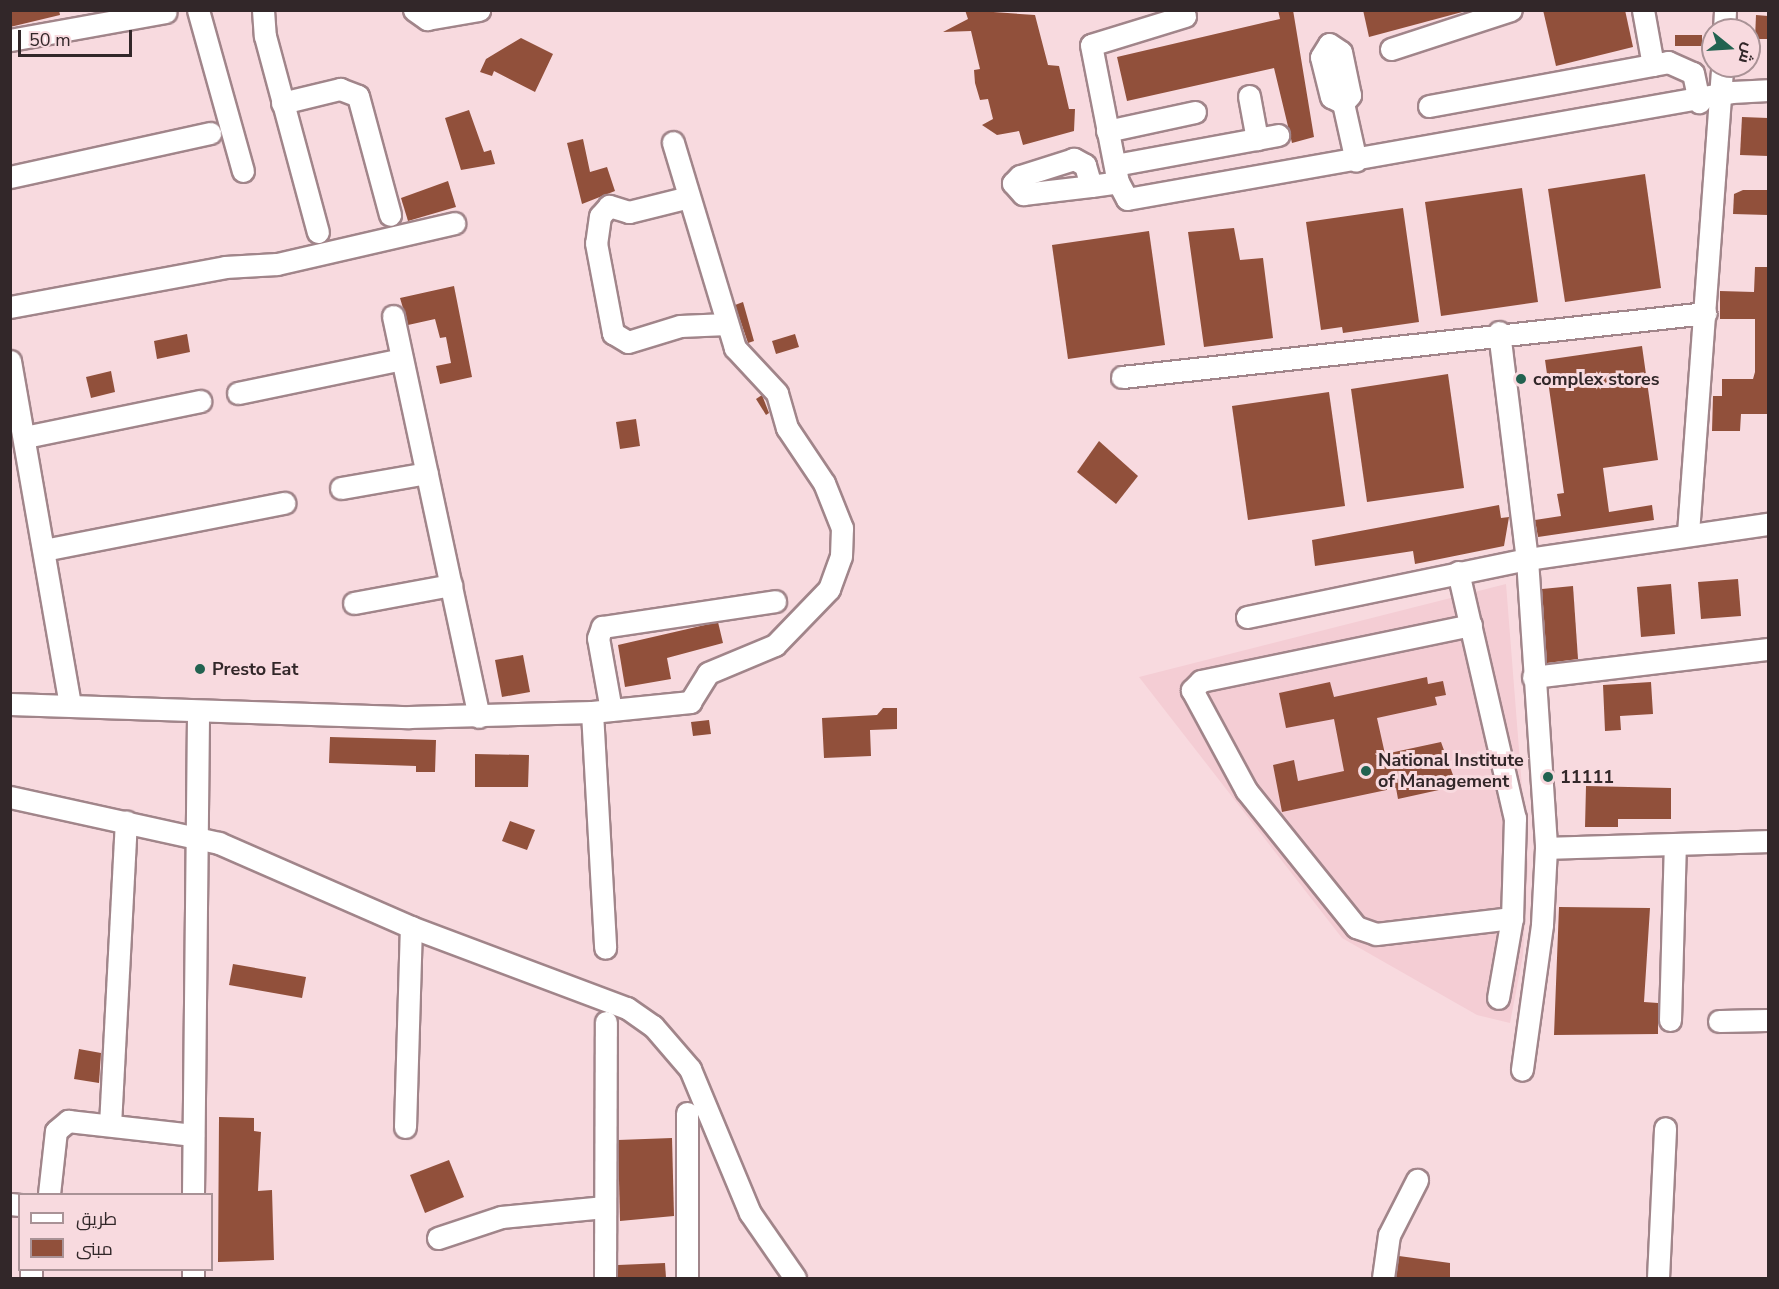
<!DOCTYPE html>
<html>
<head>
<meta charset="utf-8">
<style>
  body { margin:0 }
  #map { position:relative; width:1779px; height:1289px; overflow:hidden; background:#f8dadf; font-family:"Nunito Sans",Cairo,sans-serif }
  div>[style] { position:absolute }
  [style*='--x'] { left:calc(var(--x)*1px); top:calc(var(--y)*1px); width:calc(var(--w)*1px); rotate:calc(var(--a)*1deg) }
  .built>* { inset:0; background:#f4cdd4 }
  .building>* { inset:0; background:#91503b }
  .roads { filter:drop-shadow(2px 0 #a1858a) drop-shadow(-2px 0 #a1858a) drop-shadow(0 2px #a1858a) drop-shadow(0 -2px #a1858a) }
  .minor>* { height:21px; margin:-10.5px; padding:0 10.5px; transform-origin:10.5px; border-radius:10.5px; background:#fff }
  .dots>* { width:16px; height:16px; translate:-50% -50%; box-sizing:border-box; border:3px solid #f8dadf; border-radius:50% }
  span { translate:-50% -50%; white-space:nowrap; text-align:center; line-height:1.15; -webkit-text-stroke:6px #f8dadf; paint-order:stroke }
  .poi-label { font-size:18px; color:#322729; font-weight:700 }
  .left { translate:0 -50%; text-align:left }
  .frame { position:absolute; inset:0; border:12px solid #322729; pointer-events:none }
  .legend { position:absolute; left:18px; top:1193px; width:195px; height:78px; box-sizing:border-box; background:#f8dadf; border:2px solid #a99296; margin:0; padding:8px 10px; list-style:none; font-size:18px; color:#322729 }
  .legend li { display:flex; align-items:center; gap:12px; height:30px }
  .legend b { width:30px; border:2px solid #a99296 }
  .north { position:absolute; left:1701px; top:18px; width:60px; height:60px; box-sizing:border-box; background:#f8dadf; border:2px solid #a99296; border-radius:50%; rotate:108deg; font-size:16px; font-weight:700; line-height:24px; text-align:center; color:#322729 }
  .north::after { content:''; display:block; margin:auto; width:21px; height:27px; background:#226250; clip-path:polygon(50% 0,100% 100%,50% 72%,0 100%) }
  .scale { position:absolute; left:18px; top:30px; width:114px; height:27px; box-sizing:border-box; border:3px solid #322729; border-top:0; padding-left:8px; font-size:18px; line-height:21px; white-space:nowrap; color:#322729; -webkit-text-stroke:4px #f8dadf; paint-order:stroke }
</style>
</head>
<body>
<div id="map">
  <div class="built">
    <div style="clip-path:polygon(1506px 584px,1528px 864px,1523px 955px,1510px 1023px,1477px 1015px,1342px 938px,1139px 677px)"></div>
  </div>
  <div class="building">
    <div style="clip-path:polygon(10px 10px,59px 10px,60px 15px,10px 27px)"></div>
    <div style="clip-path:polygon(965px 10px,1035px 15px,1048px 65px,1059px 66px,1069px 109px,1075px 109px,1074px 131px,1023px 145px,1019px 131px,997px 135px,982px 125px,993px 119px,988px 99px,980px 100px,975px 83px,974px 70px,980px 69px,971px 31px,943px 32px,968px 19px)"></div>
    <div style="clip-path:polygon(1278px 10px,1293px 10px,1314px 137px,1292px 143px,1274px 68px,1127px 101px,1117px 57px,1280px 19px)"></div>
    <div style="clip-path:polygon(1363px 10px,1465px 10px,1466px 11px,1369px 37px)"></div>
    <div style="clip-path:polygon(1543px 10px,1625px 10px,1633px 47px,1556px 66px)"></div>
    <div style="clip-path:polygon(1756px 15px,1768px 16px,1768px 39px,1755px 39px)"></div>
    <div style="clip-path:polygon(1675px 35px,1702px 35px,1702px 46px,1675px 46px)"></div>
    <div style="clip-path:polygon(521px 38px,553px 54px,535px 92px,494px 71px,492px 76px,480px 72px,486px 59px)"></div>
    <div style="clip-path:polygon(469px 110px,484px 152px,491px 150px,495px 164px,461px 170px,445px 118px)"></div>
    <div style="clip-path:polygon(1742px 117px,1768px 118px,1768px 156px,1740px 155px)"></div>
    <div style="clip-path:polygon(583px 139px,590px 172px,607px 167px,615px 191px,582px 204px,567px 143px)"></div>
    <div style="clip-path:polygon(1645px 174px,1661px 288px,1565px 302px,1548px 189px)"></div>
    <div style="clip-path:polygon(448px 181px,456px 207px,408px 221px,401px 198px)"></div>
    <div style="clip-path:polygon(1522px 188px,1538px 302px,1441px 316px,1425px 202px)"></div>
    <div style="clip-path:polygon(1743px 190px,1768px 190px,1768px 215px,1733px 214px,1734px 194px)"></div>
    <div style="clip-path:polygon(1403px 208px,1419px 322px,1343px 333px,1342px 327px,1321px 330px,1306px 222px)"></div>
    <div style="clip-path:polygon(1234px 228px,1240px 260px,1263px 258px,1273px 338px,1204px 347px,1188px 232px)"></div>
    <div style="clip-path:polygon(1149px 231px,1165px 345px,1068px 359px,1052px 245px)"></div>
    <div style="clip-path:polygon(1755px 267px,1768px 267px,1768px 414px,1741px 414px,1740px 431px,1712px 431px,1713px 396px,1722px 396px,1722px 379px,1753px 379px,1755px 372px,1755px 319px,1720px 319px,1720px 291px,1754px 292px)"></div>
    <div style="clip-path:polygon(454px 286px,472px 377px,440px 384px,436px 366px,451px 363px,446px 337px,440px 338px,435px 319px,408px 325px,400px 298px)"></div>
    <div style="clip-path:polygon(743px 302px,754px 341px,748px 343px,735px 305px)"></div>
    <div style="clip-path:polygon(187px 334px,190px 352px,157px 359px,154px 341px)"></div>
    <div style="clip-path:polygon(795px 334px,799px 347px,776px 354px,772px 341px)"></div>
    <div style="clip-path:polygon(1642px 346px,1658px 460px,1603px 468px,1609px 512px,1652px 505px,1654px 520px,1538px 537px,1535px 520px,1561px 516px,1557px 494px,1564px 493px,1545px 360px)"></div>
    <div style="clip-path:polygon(111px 371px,115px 392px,91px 398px,86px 377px)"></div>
    <div style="clip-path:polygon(1448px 374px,1464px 488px,1367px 502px,1351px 389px)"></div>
    <div style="clip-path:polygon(1329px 392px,1345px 506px,1248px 520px,1232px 406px)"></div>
    <div style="clip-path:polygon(762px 395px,769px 413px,766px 415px,756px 399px)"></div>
    <div style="clip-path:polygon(636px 419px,640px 446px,620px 449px,616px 422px)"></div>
    <div style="clip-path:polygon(1099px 441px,1138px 476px,1116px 504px,1077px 472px)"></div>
    <div style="clip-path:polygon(1499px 505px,1501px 518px,1509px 517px,1504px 546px,1415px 564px,1413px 551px,1315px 566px,1312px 540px)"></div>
    <div style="clip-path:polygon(1738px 579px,1741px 616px,1701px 619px,1698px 582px)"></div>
    <div style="clip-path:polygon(1671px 584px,1675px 634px,1641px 637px,1637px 587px)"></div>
    <div style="clip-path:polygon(1573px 586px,1578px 659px,1547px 663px,1542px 589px)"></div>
    <div style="clip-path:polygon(718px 622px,723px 643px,667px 658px,671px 679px,625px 687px,618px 645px)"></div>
    <div style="clip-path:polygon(523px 655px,530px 692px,502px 697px,495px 660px)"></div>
    <div style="clip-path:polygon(1427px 677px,1428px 684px,1443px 681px,1446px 695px,1435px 697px,1437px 705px,1377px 718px,1385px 754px,1441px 742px,1457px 786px,1398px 799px,1396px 788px,1282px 812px,1273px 765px,1294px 760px,1298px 781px,1344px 771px,1334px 719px,1286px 728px,1279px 693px,1330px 682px,1334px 697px)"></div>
    <div style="clip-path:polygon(1651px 682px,1653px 714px,1620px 716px,1621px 730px,1605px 731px,1603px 685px)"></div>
    <div style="clip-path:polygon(883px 708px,897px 708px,897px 729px,870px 730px,871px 756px,824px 758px,822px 718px,877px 715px)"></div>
    <div style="clip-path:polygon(709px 720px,711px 734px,693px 736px,691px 722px)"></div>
    <div style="clip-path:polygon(330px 737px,436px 740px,435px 772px,416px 772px,416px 766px,329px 763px)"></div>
    <div style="clip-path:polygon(475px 754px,529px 755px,528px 787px,475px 787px)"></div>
    <div style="clip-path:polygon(1586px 786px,1671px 788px,1671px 819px,1618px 819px,1618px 827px,1585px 827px)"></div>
    <div style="clip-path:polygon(510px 821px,535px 830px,527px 850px,502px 841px)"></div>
    <div style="clip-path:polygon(1559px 907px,1650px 908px,1644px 1002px,1658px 1003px,1658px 1034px,1554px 1035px)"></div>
    <div style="clip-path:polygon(233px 964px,306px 977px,302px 998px,229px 985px)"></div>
    <div style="clip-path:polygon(79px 1049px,101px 1053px,99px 1083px,74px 1079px)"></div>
    <div style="clip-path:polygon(219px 1117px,254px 1118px,254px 1131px,261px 1132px,258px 1191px,272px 1190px,274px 1260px,218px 1262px)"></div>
    <div style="clip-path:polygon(672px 1138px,674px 1216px,620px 1221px,618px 1140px)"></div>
    <div style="clip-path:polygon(449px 1160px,464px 1197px,425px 1213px,410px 1175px)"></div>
    <div style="clip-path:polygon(1399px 1256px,1450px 1263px,1450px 1278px,1396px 1278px)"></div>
    <div style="clip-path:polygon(665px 1263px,666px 1278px,618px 1278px,618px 1265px)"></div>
  </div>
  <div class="roads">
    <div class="minor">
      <div style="--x:198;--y:10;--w:167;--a:74.4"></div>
      <div style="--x:263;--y:10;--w:26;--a:86"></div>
      <div style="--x:265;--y:36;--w:203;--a:74.9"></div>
      <div style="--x:414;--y:10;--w:16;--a:35"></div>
      <div style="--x:427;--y:19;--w:53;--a:-9.8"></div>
      <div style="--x:1643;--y:10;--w:56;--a:79.7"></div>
      <div style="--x:1185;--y:16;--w:98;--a:162.9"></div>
      <div style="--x:1091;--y:45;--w:140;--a:78.9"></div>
      <div style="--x:1118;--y:182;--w:19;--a:62"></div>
      <div style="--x:1127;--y:199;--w:614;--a:-10.03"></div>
      <div style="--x:1732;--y:92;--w:36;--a:-3"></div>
      <div style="--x:1724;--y:30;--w:20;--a:-87"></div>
      <div style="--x:10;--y:40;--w:158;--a:-10.2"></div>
      <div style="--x:1329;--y:44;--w:14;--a:34"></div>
      <div style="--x:1341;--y:52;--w:44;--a:78.2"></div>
      <div style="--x:1350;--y:95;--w:11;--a:131"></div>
      <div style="--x:1343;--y:103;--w:13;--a:-153"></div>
      <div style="--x:1331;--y:97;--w:41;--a:-104"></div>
      <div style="--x:1321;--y:57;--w:15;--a:-58"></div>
      <div style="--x:1391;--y:49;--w:126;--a:-18"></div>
      <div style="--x:1249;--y:96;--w:44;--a:79.5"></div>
      <div style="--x:282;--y:103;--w:60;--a:-13.6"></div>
      <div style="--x:340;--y:89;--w:19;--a:21"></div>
      <div style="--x:358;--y:96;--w:123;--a:74.9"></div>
      <div style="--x:1343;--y:103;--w:59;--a:77.4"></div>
      <div style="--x:1429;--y:106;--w:243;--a:-10.4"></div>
      <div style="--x:1668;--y:62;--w:27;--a:24"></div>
      <div style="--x:1693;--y:73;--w:30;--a:78"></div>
      <div style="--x:1107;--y:131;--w:90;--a:-12.2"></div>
      <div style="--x:1115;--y:165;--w:166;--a:-10.4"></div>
      <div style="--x:10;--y:177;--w:205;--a:-12.4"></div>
      <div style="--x:1091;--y:186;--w:22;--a:-106"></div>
      <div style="--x:1085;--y:165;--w:13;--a:-151"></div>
      <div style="--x:1074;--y:159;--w:57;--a:162.5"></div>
      <div style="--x:1020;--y:176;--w:10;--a:135"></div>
      <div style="--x:1013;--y:183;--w:15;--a:48"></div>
      <div style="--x:1023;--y:194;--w:68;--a:-6.7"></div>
      <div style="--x:1091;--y:186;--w:27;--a:-8"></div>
      <div style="--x:689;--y:197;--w:62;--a:166"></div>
      <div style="--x:629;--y:212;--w:21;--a:-163"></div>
      <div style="--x:609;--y:206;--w:13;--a:132"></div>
      <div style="--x:600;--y:216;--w:27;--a:98"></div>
      <div style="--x:596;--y:243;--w:92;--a:79.3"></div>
      <div style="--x:613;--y:333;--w:17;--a:31"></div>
      <div style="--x:628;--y:342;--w:54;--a:-17.1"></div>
      <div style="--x:680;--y:326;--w:47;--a:-2.4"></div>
      <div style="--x:10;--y:307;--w:219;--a:-10.5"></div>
      <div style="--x:225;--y:267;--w:52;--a:-3.3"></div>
      <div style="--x:277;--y:264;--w:182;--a:-13"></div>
      <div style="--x:393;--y:316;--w:410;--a:77.9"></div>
      <div style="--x:1499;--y:332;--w:229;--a:83"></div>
      <div style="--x:1527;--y:559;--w:290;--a:86.2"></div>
      <div style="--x:1546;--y:848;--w:77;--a:93"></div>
      <div style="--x:1542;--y:925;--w:146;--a:97.9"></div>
      <div style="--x:10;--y:361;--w:349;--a:80.1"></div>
      <div style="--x:1122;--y:377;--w:587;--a:-6.25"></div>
      <div style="--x:238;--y:393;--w:167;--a:-11.7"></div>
      <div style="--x:25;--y:437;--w:179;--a:-11.6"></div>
      <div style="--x:341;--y:488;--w:87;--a:-9.9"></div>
      <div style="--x:1688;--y:533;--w:468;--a:-85.8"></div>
      <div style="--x:44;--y:550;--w:245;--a:-11.1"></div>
      <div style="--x:1458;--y:572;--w:253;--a:77"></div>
      <div style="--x:1515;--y:818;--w:100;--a:91.7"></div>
      <div style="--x:1512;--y:918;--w:81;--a:99.9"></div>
      <div style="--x:354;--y:603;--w:99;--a:-10.5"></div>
      <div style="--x:1247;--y:617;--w:286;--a:-11.7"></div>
      <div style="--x:1527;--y:559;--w:244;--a:-8.3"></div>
      <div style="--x:1471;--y:625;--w:276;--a:168.3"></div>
      <div style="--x:1201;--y:681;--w:13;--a:135"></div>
      <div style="--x:1192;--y:690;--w:114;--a:61.6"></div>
      <div style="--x:1246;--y:790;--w:176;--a:51.2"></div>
      <div style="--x:1356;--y:927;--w:21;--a:19"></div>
      <div style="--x:1376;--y:934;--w:137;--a:-6.7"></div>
      <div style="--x:1533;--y:677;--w:237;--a:-6.8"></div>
      <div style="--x:10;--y:704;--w:399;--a:1.9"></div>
      <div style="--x:409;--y:717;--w:183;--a:-1.6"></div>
      <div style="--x:592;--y:712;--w:99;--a:-5.8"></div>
      <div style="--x:690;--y:702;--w:34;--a:-58"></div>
      <div style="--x:708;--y:673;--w:73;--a:-22.7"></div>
      <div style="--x:775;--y:645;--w:78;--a:-46"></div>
      <div style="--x:829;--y:589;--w:35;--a:-70"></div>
      <div style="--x:841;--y:556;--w:28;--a:-88"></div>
      <div style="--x:842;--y:528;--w:48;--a:-111.8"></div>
      <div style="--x:824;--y:483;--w:66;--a:-123.9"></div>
      <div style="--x:787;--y:428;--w:36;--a:-106"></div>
      <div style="--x:777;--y:393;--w:62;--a:-133"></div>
      <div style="--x:735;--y:348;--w:215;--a:-106.8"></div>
      <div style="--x:611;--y:710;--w:73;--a:-100.2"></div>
      <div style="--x:598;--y:638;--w:12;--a:-70"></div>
      <div style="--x:602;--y:627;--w:175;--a:-8.5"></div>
      <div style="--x:592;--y:712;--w:236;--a:86.8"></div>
      <div style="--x:10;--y:797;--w:214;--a:12.4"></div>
      <div style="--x:219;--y:843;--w:210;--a:23.6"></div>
      <div style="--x:411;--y:927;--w:231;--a:20.6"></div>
      <div style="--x:627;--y:1008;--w:32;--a:35"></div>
      <div style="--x:653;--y:1026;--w:57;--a:49.3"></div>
      <div style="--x:690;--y:1069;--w:156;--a:67.4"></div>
      <div style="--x:750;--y:1213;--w:79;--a:55.3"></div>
      <div style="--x:1546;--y:848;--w:222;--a:-1.8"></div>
      <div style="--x:1670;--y:1020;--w:175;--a:-88.4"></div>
      <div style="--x:1719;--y:1021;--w:49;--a:-1.2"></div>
      <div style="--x:687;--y:1113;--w:165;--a:90"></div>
      <div style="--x:110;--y:1125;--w:304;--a:-87"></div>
      <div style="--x:405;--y:1127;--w:200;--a:-88.3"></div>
      <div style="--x:49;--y:1194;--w:63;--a:-83.7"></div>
      <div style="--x:56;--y:1131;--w:16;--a:-40"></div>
      <div style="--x:68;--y:1121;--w:126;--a:6.4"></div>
      <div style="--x:193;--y:1194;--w:483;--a:-89.4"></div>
      <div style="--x:10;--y:1204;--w:10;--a:6"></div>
      <div style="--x:438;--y:1238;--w:66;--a:-18.4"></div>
      <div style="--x:501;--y:1217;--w:104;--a:-5.5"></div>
      <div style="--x:193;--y:1270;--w:8;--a:90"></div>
      <div style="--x:31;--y:1278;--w:8;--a:-90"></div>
      <div style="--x:605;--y:1278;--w:256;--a:-89.8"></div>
      <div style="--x:1383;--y:1278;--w:43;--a:-82.1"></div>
      <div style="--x:1389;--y:1235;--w:62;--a:-63"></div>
      <div style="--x:1658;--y:1278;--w:150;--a:-87.3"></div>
    </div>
  </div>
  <div class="dots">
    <div style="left:1521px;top:379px;background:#226250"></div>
    <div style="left:200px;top:669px;background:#226250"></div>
    <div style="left:1366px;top:771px;background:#226250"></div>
    <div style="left:1548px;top:777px;background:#226250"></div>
  </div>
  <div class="poi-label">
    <span class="left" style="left:1533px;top:379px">complex stores</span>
    <span class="left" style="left:212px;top:669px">Presto Eat</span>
    <span class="left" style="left:1378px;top:771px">National Institute<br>of Management</span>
    <span class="left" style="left:1560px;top:777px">11111</span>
  </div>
  <div class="frame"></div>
  <ul class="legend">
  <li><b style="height:8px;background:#fff"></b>طريق</li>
  <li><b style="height:16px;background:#91503b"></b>مبنى</li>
  </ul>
  <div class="north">ش</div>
  <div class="scale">50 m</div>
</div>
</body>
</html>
